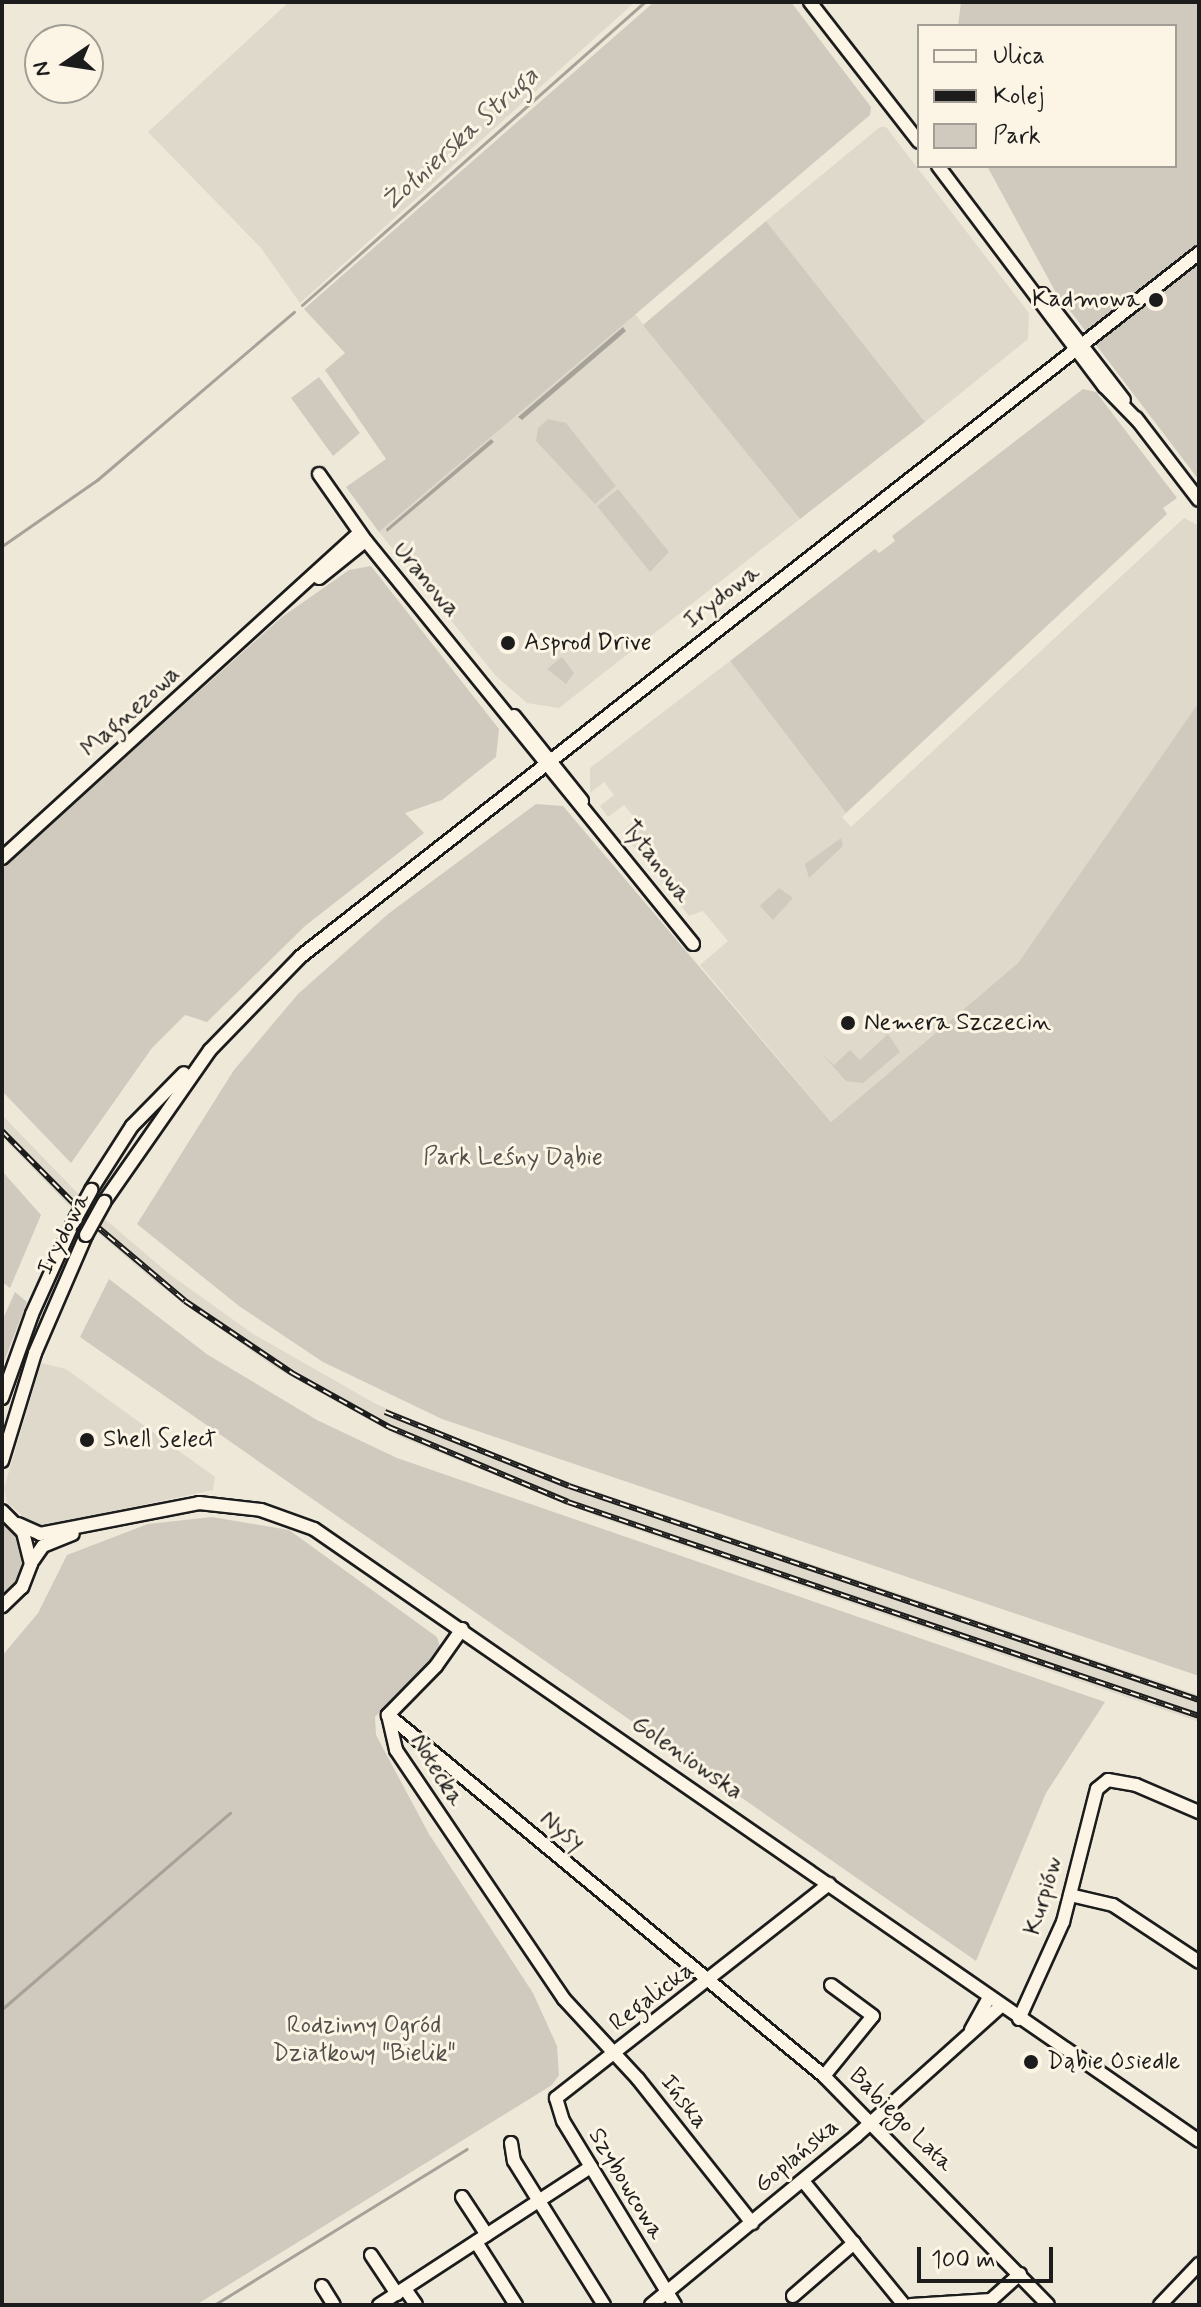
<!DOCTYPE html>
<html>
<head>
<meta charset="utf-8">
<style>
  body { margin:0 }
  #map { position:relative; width:1201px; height:2307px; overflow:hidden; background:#eee8d9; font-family:Mynerve,sans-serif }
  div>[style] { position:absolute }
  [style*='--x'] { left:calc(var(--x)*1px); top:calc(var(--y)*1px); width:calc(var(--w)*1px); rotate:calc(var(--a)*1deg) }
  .built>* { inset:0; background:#ded9cb }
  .green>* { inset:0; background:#cfcabd }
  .water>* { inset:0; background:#a7a299 }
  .stream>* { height:3px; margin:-1.5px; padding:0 1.5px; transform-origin:1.5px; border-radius:1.5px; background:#a7a299 }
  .roads { filter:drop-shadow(2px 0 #1c1c1c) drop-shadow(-2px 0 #1c1c1c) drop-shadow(0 2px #1c1c1c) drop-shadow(0 -2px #1c1c1c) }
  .minor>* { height:12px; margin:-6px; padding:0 6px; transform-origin:6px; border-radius:6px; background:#fcf5e5 }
  .rail>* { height:6px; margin-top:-3px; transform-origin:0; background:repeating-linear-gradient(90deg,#fcf5e5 0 9px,#1c1c1c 0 18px); box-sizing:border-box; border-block:2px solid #1c1c1c }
  .bridges { filter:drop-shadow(2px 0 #1c1c1c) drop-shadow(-2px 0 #1c1c1c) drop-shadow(0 2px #1c1c1c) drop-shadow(0 -2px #1c1c1c) }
  .minor-bridge>* { height:12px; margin:-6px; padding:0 6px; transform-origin:6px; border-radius:6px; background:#fcf5e5 }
  .dots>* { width:22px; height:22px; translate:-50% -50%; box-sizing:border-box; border:4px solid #fcf5e5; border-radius:50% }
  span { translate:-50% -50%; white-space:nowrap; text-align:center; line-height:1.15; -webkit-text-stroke:6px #fcf5e5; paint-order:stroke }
  .poi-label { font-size:24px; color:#1c1c1c }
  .right { translate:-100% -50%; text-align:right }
  .left { translate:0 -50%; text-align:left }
  .street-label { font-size:24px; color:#1c1c1c }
  .park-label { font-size:24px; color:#52504c }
  .water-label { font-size:26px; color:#5b5854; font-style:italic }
  .frame { position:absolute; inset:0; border:4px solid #1c1c1c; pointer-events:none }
  .legend { position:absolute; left:917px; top:24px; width:260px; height:144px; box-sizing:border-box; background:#fcf5e5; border:2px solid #a29e95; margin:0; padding:10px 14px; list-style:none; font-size:24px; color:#1c1c1c }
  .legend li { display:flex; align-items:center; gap:16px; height:40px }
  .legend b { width:40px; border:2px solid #a29e95 }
  .north { position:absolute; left:24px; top:24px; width:80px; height:80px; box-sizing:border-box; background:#fcf5e5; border:2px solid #a29e95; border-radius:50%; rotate:257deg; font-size:22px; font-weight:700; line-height:32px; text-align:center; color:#1c1c1c }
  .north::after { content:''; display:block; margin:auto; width:28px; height:36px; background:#1c1c1c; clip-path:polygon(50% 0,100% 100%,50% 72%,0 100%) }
  .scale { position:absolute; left:917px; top:2247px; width:136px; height:36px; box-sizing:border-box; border:4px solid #1c1c1c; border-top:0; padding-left:10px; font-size:24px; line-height:28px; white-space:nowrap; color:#1c1c1c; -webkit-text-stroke:6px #fcf5e5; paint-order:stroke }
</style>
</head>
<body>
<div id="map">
  <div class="built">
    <div style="clip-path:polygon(289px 2px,635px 2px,300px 303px,261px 248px,148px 132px)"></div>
    <div style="clip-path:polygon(880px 127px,886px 127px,1029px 313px,1028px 339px,925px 422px,766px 221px)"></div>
    <div style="clip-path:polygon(635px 314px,800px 519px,559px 708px,527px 703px,496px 676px,379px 532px)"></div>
    <div style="clip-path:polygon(1184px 518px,1199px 526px,1199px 702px,1018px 963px,831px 1122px,700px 965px,728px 941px,703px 911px,689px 916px,622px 832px,636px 819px,624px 805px,608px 817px,600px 806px,614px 795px,604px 782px,590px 793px,590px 768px,730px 661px,846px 813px,842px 817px,851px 827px)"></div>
    <div style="clip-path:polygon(2px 1115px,92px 1208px,168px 1273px,253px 1334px,376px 1404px,539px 1472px,1199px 1695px,1199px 1722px,599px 1517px,400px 1437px,276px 1368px,159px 1285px,83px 1220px,6px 1141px)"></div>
    <div style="clip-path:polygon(41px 1363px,66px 1369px,215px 1477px,213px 1490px,44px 1526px,28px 1521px,7px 1502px,4px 1488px)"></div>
  </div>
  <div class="green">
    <div style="clip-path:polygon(654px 2px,791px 2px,871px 107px,870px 115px,379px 532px,346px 487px,386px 459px,325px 370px,345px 353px,304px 309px)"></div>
    <div style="clip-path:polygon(961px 2px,1199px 2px,1199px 480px,1055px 291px,987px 166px,1175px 166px,1175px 26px,958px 26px)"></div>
    <div style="clip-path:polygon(766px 221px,925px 422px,800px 519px,643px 325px)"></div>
    <div style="clip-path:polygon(319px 377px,360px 433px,333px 456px,291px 398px)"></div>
    <div style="clip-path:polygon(1083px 389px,1096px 392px,1177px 498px,1163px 508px,1167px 514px,846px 813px,730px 661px,875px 549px,879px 553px,895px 541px,892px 536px)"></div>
    <div style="clip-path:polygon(548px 419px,566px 423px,616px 486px,595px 504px,536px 441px,538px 428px)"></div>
    <div style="clip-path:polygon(618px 489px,669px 552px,650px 572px,597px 506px)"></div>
    <div style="clip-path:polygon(371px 566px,499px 729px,496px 757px,442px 800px,405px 813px,424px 833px,305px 926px,207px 1022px,185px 1015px,152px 1048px,71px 1163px,2px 1091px,2px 868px,282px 617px,349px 570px)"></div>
    <div style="clip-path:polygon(562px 657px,574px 673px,566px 684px,547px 669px)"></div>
    <div style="clip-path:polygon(1199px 702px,1199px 1676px,442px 1419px,323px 1362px,239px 1306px,137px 1224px,234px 1070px,298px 994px,388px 914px,536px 804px,563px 806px,831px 1122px,1018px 963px)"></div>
    <div style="clip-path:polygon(841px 838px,843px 846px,809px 878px,805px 864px)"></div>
    <div style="clip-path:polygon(779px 888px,793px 898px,773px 920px,760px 906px)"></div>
    <div style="clip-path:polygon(888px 1034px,900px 1052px,863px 1083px,846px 1081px,822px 1054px,834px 1065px,850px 1050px,860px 1060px)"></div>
    <div style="clip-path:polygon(2px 1171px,41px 1215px,10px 1288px,2px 1282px)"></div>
    <div style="clip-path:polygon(109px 1279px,208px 1355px,317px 1420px,397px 1458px,1105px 1702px,1046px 1793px,976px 1961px,80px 1337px)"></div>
    <div style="clip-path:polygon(15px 1292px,27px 1302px,2px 1367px,2px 1321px)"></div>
    <div style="clip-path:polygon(212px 1517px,289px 1530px,437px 1637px,440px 1647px,425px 1666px,375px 1717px,376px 1735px,429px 1834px,533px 1993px,557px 2046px,559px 2075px,552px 2085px,196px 2305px,2px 2305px,2px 1656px,38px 1613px,67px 1555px,148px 1524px)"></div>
    <div style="clip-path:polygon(2px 1519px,16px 1534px,23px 1558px,17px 1582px,2px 1599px)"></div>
  </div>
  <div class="water">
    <div style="clip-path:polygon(623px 327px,626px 331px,618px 338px,522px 420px,518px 417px)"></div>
    <div style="clip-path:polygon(491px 439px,494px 442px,387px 532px,386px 529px)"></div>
  </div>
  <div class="stream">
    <div style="--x:302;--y:305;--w:457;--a:-41.5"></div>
    <div style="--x:2;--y:546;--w:116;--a:-34.8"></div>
    <div style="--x:97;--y:480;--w:259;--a:-40.5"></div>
    <div style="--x:2;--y:2009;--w:301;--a:-40.7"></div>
    <div style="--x:214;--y:2305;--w:297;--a:-31.7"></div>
  </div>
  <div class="roads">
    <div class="minor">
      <div style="--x:810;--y:2;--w:177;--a:52.1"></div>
      <div style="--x:938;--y:166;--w:276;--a:53"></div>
      <div style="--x:1104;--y:386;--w:50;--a:45.8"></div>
      <div style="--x:1042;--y:294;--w:134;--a:52.3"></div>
      <div style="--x:1136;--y:418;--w:103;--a:52.5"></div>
      <div style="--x:319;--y:474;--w:82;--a:55"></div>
      <div style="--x:366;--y:541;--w:519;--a:50.94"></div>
      <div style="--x:319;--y:578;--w:59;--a:-38.8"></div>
      <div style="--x:514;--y:716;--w:109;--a:51.3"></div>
      <div style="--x:2;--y:858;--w:483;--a:-42.3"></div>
      <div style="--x:91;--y:1190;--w:76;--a:-57.4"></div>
      <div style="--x:132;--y:1126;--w:74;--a:-45.5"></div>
      <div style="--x:104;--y:1202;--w:185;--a:-55.1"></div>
      <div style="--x:210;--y:1050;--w:129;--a:-45.9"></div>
      <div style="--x:300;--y:957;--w:1142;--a:-38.06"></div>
      <div style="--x:2;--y:1398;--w:89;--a:-70.3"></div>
      <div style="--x:32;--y:1314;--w:100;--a:-65.7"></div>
      <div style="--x:2;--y:1461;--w:113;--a:-73"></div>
      <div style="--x:35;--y:1353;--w:129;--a:-66.6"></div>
      <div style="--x:2;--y:1511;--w:30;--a:45"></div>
      <div style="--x:23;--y:1532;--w:33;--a:76"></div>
      <div style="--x:31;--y:1564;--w:25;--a:111"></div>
      <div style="--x:22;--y:1587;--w:28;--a:136"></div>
      <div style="--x:18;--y:1524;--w:24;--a:24"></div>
      <div style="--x:40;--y:1534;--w:162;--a:-11"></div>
      <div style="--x:199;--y:1503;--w:62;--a:6.4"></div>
      <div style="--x:261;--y:1510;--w:56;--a:19.7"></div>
      <div style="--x:314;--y:1529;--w:1076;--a:34.66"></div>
      <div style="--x:31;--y:1563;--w:21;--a:-55"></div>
      <div style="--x:43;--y:1546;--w:32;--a:-22"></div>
      <div style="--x:462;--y:1629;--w:45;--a:125.1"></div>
      <div style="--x:436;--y:1666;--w:69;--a:134.4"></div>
      <div style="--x:388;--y:1715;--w:36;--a:77"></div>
      <div style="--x:396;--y:1750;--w:300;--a:56"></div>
      <div style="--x:564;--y:1999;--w:109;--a:47.2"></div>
      <div style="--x:638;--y:2079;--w:184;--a:51.6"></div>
      <div style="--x:388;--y:1715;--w:566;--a:39.62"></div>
      <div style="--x:824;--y:2076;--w:320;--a:45.6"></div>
      <div style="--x:1070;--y:1895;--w:44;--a:13.1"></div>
      <div style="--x:1113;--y:1905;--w:103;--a:33.5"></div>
      <div style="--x:1019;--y:2019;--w:107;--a:-65.6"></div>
      <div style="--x:1063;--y:1922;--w:137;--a:-75.7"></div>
      <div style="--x:1097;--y:1789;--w:14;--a:-39"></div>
      <div style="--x:1108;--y:1780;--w:28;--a:10"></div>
      <div style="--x:1136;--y:1785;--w:69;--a:23.2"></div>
      <div style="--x:971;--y:2030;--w:38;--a:-61"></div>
      <div style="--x:824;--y:2076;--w:77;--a:-50.8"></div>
      <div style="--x:873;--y:2016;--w:52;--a:-143.6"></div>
      <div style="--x:511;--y:2143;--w:18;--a:81"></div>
      <div style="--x:514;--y:2161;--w:170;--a:58"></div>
      <div style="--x:803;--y:2181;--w:160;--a:50.8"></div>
      <div style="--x:462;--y:2197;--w:45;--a:56.7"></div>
      <div style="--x:476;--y:2242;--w:75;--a:57.6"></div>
      <div style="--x:371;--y:2255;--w:47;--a:56.3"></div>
      <div style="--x:322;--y:2286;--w:22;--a:58"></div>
      <div style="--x:405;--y:2289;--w:19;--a:55"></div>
      <div style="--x:793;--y:2296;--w:81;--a:-41"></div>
      <div style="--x:379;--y:2305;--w:253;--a:-33.1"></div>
      <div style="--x:651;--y:2305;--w:266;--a:-39.5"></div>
      <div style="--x:856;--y:2136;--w:195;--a:-41.9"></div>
      <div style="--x:675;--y:2305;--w:215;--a:-121.3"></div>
      <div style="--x:563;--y:2121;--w:24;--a:-107"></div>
      <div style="--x:556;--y:2098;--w:347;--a:-38.1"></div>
      <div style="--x:911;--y:2305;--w:80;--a:-3.6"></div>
      <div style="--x:991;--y:2300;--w:39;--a:-42"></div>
      <div style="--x:1160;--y:2305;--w:57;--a:-46.4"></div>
    </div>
  </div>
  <div class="rail">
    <div style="--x:2;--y:1131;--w:131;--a:45.3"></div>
    <div style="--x:94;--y:1224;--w:119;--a:40.2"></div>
    <div style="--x:185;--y:1301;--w:129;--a:33.9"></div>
    <div style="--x:292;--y:1373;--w:111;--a:29.1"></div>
    <div style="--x:389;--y:1427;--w:194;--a:22.7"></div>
    <div style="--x:568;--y:1502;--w:666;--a:18.73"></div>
    <div style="--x:385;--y:1412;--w:198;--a:21.9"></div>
    <div style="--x:569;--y:1486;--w:665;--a:18.76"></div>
  </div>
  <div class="bridges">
    <div class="minor-bridge">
      <div style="--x:73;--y:1223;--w:38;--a:-61"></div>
      <div style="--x:86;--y:1235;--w:38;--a:-61"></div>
    </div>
  </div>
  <div class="dots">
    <div style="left:1156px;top:300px;background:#1c1c1c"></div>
    <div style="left:508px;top:643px;background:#1c1c1c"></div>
    <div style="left:848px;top:1023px;background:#1c1c1c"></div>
    <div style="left:87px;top:1440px;background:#1c1c1c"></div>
    <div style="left:1031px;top:2062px;background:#1c1c1c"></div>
  </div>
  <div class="poi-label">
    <span class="right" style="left:1140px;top:300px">Kadmowa</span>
    <span class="left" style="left:524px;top:643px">Asprod Drive</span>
    <span class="left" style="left:864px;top:1023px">Nemera Szczecin</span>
    <span class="left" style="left:103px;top:1440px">Shell Select</span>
    <span class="left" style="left:1047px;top:2062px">Dąbie Osiedle</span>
  </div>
  <div class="street-label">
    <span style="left:426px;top:580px;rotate:50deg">Uranowa</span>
    <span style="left:722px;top:597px;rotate:-38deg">Irydowa</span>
    <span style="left:131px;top:712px;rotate:-42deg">Magnezowa</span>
    <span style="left:656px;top:862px;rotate:52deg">Tytanowa</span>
    <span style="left:64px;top:1234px;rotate:-63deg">Irydowa</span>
    <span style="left:687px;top:1758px;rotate:35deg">Goleniowska</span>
    <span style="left:437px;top:1770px;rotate:58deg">Notecka</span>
    <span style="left:562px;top:1831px;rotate:40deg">Nysy</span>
    <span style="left:1044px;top:1896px;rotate:-73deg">Kurpiów</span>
    <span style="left:652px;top:1997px;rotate:-37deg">Regalicka</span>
    <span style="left:684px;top:2102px;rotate:52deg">Ińska</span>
    <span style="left:901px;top:2120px;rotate:45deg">Babiego Lata</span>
    <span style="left:797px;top:2156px;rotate:-40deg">Goplańska</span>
    <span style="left:626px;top:2184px;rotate:59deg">Szybowcowa</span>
  </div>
  <div class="park-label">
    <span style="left:513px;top:1158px">Park Leśny Dąbie</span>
    <span style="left:364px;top:2040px">Rodzinny Ogród<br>Działkowy "Bielik"</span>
  </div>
  <div class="water-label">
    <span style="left:461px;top:140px;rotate:-42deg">Żołnierska Struga</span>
  </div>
  <div class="frame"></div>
  <ul class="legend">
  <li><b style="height:10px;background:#fcf5e5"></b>Ulica</li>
  <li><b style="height:10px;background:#1c1c1c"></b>Kolej</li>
  <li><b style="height:22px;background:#cfcabd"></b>Park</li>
  </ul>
  <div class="north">N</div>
  <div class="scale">100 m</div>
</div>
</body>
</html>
